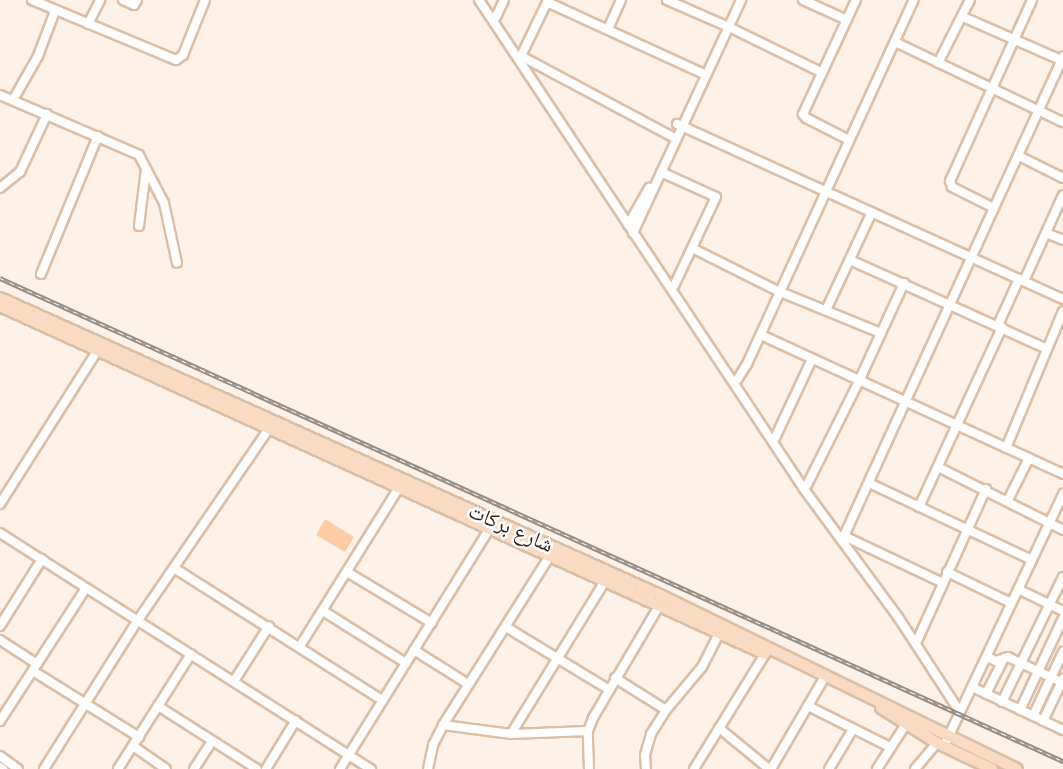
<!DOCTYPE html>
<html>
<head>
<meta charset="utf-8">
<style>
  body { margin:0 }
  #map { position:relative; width:1063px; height:769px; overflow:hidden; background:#fef2e8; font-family:"PT Sans","Noto Naskh Arabic",sans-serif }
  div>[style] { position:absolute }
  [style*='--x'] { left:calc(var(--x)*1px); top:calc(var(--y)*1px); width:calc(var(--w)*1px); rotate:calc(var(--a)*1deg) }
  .green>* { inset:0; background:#fecda3 }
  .roads { filter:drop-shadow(2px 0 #dbbea6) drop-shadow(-2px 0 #dbbea6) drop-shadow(0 2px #dbbea6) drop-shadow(0 -2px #dbbea6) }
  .minor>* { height:8px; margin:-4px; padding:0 4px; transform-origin:4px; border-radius:4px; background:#fff }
  .major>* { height:10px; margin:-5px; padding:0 5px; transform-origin:5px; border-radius:5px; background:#f8dbc2 }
  .rail>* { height:4.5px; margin-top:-2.25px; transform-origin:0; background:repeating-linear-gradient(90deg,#fff 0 5px,#978c82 0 10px); box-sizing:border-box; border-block:2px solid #978c82 }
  span { translate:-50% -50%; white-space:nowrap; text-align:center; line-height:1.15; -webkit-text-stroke:5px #fff; paint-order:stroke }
  .street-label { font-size:21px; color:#2d2219 }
</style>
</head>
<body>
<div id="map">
  <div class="green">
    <div style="clip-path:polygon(325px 519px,354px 537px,345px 552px,316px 535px)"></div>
  </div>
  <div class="roads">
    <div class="minor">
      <div style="--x:32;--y:0;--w:156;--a:22.6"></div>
      <div style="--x:176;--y:60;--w:9;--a:-36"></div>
      <div style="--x:183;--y:55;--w:59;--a:-68.2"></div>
      <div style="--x:123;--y:0;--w:12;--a:24"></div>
      <div style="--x:134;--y:5;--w:6;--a:-59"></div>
      <div style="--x:479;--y:0;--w:587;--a:56.39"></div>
      <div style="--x:804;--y:489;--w:159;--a:53.7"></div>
      <div style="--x:898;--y:617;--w:113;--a:56.9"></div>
      <div style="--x:548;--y:0;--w:62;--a:115.7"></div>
      <div style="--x:521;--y:56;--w:170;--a:28.1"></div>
      <div style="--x:667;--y:0;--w:62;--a:23.7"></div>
      <div style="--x:803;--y:0;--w:48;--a:24.4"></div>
      <div style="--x:547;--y:2;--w:170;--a:24.6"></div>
      <div style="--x:496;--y:17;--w:19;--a:-65"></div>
      <div style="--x:963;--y:17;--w:107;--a:23.7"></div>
      <div style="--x:88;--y:24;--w:27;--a:-63"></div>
      <div style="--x:729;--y:27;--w:102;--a:26.1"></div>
      <div style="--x:608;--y:29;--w:32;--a:-66"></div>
      <div style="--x:895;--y:42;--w:186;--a:25.5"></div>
      <div style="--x:938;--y:63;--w:71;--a:-63.1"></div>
      <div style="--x:0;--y:95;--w:151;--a:23.3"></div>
      <div style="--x:139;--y:155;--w:54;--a:62.5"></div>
      <div style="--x:164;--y:203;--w:61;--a:77.8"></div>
      <div style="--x:13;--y:100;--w:51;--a:-60.4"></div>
      <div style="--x:38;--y:56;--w:48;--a:-69.3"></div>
      <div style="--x:677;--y:124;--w:424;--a:24.4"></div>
      <div style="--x:849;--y:140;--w:48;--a:-152.9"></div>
      <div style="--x:806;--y:118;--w:5;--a:-127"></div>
      <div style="--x:803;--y:114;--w:126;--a:-65.1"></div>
      <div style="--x:1019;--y:156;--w:49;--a:26.6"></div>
      <div style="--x:661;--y:172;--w:60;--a:24.4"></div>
      <div style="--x:716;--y:197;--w:98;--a:115.3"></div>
      <div style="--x:0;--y:188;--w:26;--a:-39"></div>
      <div style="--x:20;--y:172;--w:64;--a:-65"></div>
      <div style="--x:994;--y:208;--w:47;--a:-153.4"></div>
      <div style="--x:952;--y:187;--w:6;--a:-108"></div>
      <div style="--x:950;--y:181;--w:199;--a:-65.6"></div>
      <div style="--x:628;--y:225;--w:43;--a:-60.4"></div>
      <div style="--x:139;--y:226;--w:57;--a:-83"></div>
      <div style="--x:633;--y:233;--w:257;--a:-65.1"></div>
      <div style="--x:1046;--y:233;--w:18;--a:22"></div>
      <div style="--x:692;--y:248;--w:96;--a:26.6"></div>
      <div style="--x:778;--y:291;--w:111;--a:22.2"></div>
      <div style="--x:850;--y:260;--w:216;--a:24.3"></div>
      <div style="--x:41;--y:274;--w:149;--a:-67.6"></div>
      <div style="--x:1024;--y:281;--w:94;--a:-65.6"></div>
      <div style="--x:826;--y:310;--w:108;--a:-64.9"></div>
      <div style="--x:998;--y:325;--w:51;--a:-65.5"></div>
      <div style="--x:761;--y:335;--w:332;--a:24.7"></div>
      <div style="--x:737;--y:380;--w:19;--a:-58"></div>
      <div style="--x:747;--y:364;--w:400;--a:-65.4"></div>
      <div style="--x:775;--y:438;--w:87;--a:-64.9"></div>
      <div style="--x:1006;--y:448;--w:148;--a:-67.4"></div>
      <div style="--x:938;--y:467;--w:140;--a:26.7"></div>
      <div style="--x:869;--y:483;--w:180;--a:25.3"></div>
      <div style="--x:807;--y:485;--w:116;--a:-63.4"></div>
      <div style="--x:859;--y:381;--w:108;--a:-65.3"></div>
      <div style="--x:1008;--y:500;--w:47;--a:-63.4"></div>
      <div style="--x:0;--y:504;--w:181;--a:-57.6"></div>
      <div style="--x:919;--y:507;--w:198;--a:-65.2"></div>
      <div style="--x:0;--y:533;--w:440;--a:32.5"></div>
      <div style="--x:174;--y:568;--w:246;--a:32.4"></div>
      <div style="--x:347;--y:572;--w:99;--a:31"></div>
      <div style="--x:947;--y:572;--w:71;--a:25.8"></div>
      <div style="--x:943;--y:583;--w:110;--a:-154.6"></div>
      <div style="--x:844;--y:536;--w:527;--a:-65.43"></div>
      <div style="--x:1018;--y:589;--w:50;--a:26.1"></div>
      <div style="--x:323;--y:611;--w:98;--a:32.1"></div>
      <div style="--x:0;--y:626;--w:79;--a:-57.9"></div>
      <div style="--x:506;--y:627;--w:119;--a:31.3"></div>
      <div style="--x:0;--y:640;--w:44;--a:33"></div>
      <div style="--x:917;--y:641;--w:167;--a:-65.6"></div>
      <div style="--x:300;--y:646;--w:185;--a:-58"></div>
      <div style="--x:414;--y:650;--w:64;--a:32.2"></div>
      <div style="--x:987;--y:657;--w:10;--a:24"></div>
      <div style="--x:996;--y:661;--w:13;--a:-18"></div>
      <div style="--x:1008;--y:657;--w:59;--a:25.3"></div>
      <div style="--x:33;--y:671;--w:125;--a:31.9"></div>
      <div style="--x:615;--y:678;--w:60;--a:32.1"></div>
      <div style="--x:234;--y:681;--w:65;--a:-57.5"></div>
      <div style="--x:972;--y:687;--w:101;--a:25.3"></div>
      <div style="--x:986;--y:694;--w:40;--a:-63.4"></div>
      <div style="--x:1002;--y:702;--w:139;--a:-64"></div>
      <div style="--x:158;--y:706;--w:117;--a:32.5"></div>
      <div style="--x:808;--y:706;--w:92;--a:26.6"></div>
      <div style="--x:1020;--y:710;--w:102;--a:-64.9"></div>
      <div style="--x:1033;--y:716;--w:71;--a:-64.9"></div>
      <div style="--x:0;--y:721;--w:158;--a:-57.1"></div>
      <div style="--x:1043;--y:721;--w:47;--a:-64.5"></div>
      <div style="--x:443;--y:725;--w:69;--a:7.5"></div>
      <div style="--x:511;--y:734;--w:77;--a:-2.2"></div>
      <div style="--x:719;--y:728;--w:65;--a:39.4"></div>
      <div style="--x:511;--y:734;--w:180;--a:-58.4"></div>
      <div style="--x:133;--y:746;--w:40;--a:34.9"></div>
      <div style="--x:944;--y:746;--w:279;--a:-64.7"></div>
      <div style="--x:0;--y:756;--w:22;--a:36"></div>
      <div style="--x:0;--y:767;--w:4;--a:34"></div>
      <div style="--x:44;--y:769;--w:176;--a:-57.8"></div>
      <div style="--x:138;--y:620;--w:232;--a:-55.6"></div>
      <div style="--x:118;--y:769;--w:136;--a:-57.6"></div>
      <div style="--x:194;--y:769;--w:33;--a:-57"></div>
      <div style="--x:266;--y:769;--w:57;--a:-58.5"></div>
      <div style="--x:340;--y:769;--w:284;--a:-58.1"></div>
      <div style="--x:428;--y:769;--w:25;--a:-78"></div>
      <div style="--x:433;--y:745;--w:22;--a:-63"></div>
      <div style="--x:443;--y:725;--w:202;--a:-57.7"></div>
      <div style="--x:589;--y:769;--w:38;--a:-92"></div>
      <div style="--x:588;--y:731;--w:14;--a:-69"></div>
      <div style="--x:593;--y:718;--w:130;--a:-59.5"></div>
      <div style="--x:646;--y:769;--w:14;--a:-94"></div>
      <div style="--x:645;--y:755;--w:22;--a:-74"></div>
      <div style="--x:651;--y:734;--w:28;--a:-58"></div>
      <div style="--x:666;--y:710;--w:56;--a:-50.1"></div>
      <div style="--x:702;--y:667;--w:38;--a:-63"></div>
      <div style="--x:694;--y:769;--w:135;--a:-58.3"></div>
      <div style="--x:771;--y:769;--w:103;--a:-59.7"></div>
      <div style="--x:829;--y:769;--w:47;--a:-59"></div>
      <div style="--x:877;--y:769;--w:54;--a:-57.2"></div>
      <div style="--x:915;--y:769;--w:34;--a:-50"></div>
    </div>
    <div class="major">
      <div style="--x:0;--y:298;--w:724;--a:24.23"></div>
      <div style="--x:660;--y:595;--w:397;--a:26"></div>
      <div style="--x:0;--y:306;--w:840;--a:24.46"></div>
      <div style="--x:881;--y:708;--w:66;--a:32"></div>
      <div style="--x:937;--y:743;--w:61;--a:25.3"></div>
    </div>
  </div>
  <div class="rail">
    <div style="--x:0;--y:278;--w:1168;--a:24.44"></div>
  </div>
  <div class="street-label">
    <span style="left:511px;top:528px;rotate:24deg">شارع بركات</span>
  </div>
</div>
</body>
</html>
